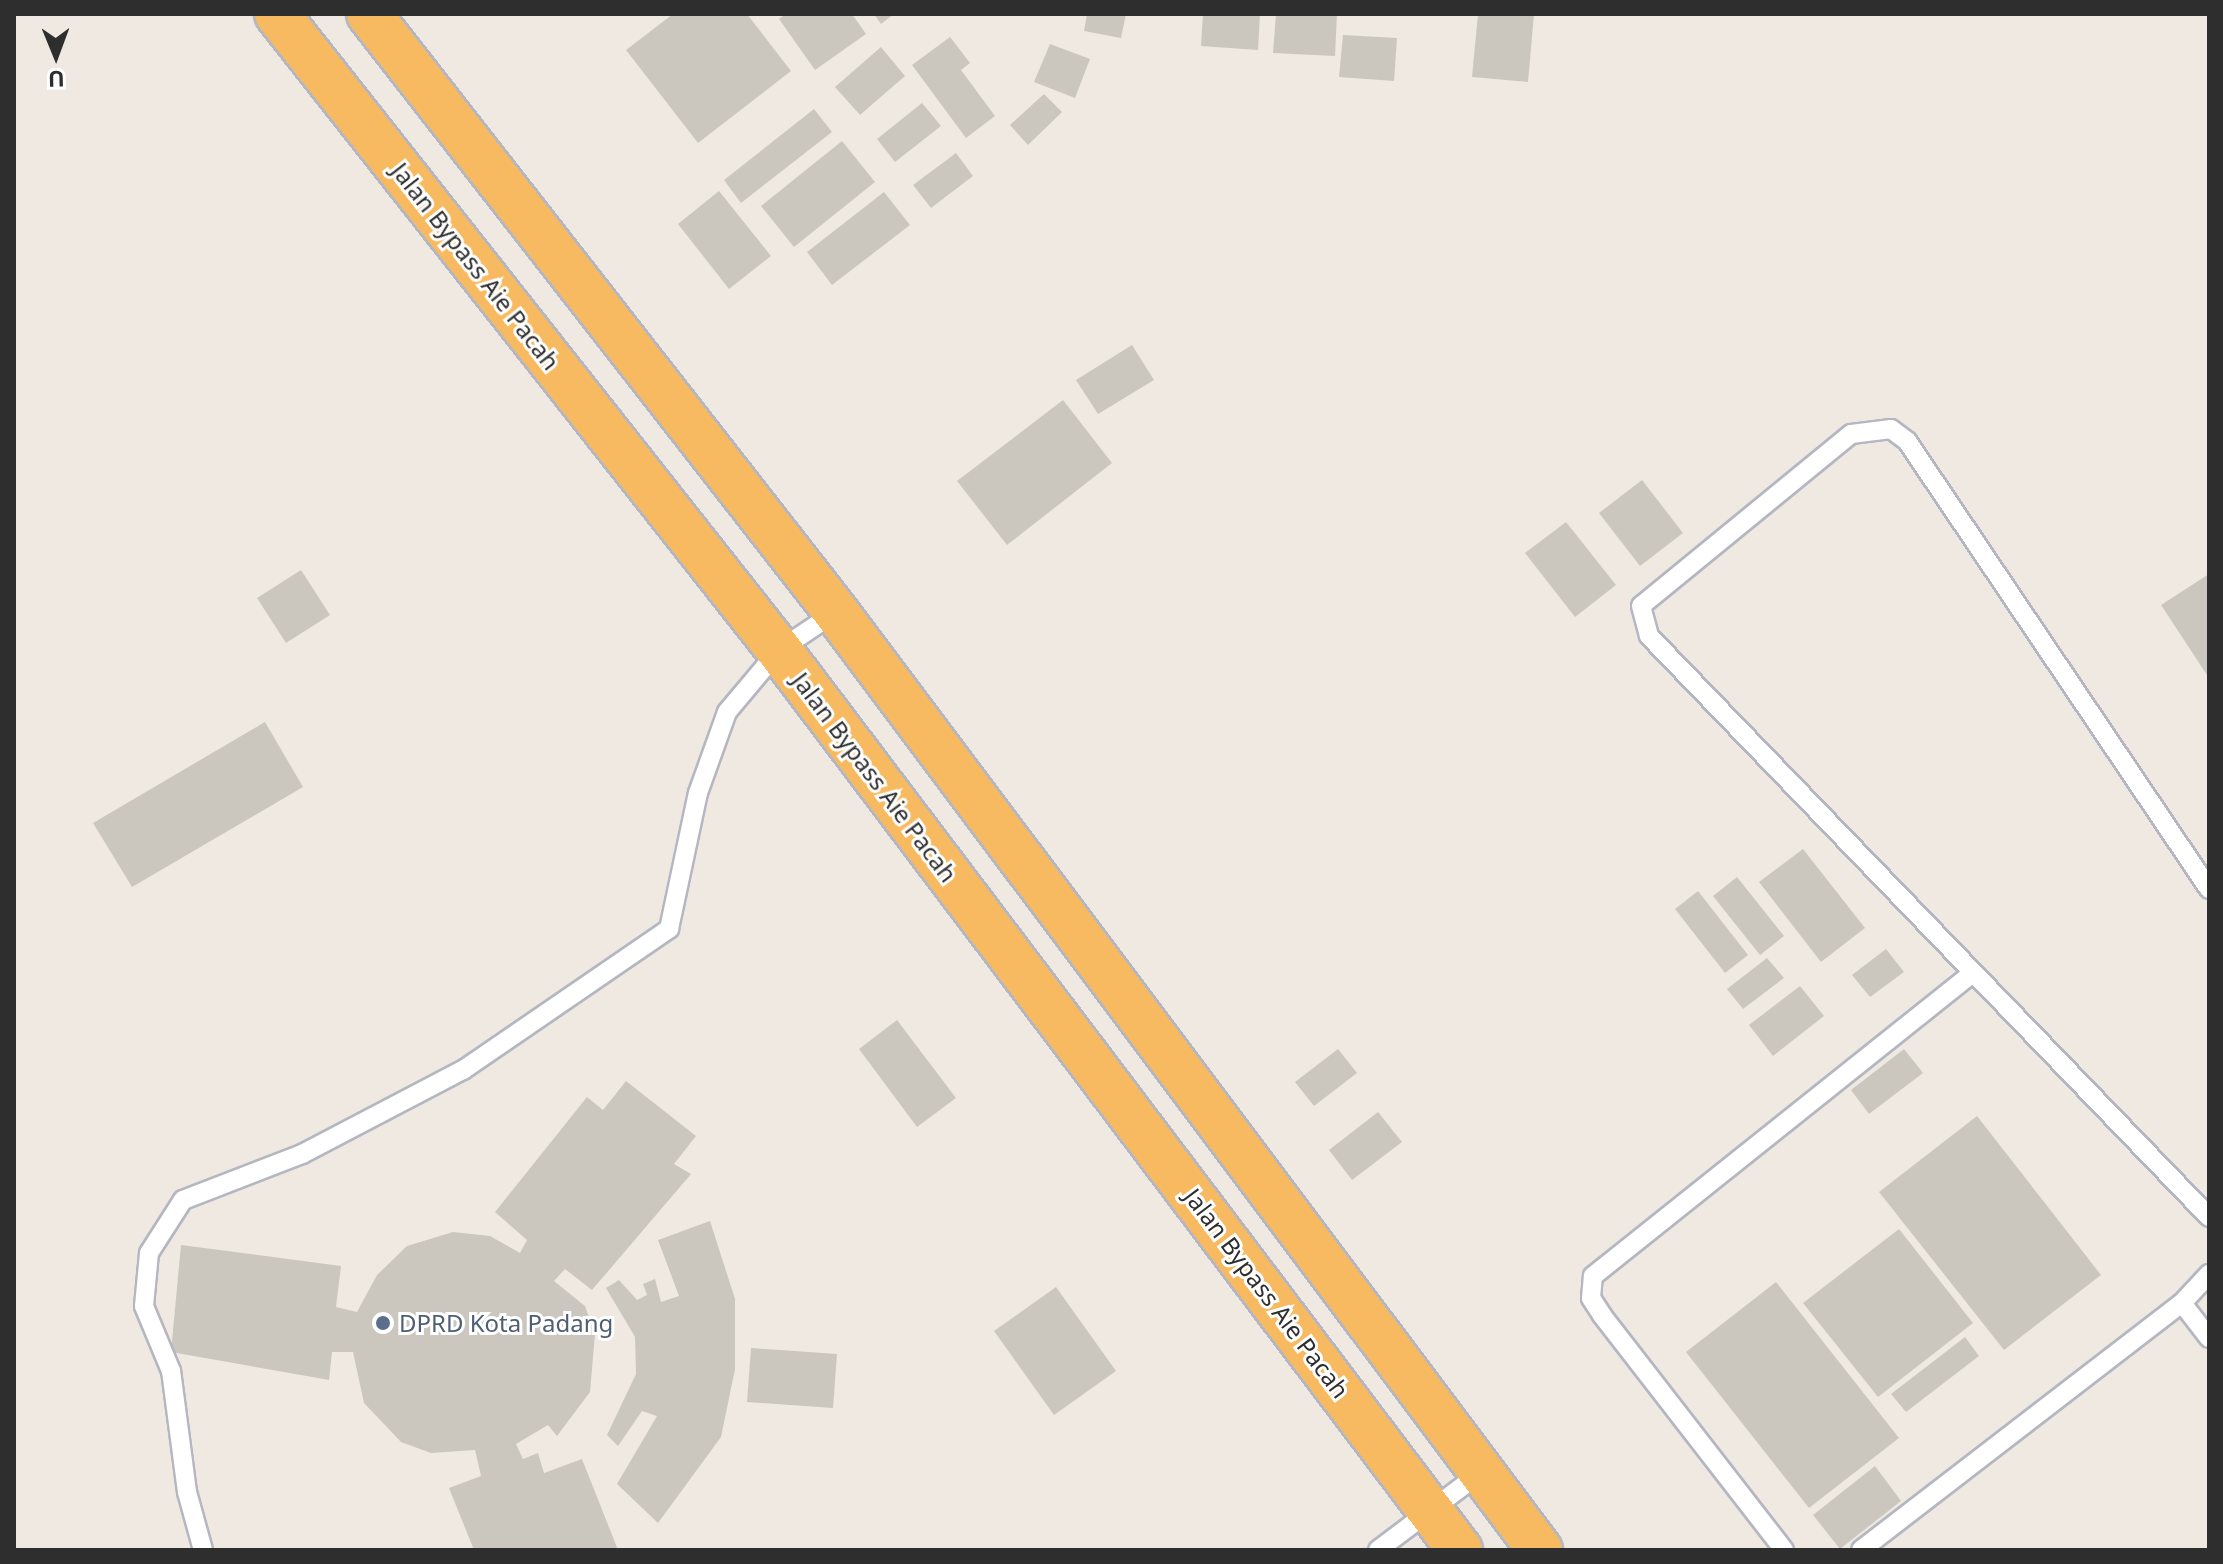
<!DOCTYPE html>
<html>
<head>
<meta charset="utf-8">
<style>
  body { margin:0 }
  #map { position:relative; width:2223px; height:1564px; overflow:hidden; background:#efe9e1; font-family:"Noto Sans",sans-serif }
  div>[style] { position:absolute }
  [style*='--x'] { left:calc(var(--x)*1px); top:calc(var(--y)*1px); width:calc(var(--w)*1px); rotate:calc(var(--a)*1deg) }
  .building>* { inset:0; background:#cbc7bf }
  .roads { filter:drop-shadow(2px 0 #b4b7c1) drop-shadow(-2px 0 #b4b7c1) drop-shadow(0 2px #b4b7c1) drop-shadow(0 -2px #b4b7c1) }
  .service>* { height:18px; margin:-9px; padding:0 9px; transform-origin:9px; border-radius:9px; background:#fff }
  .trunk>* { height:44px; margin:-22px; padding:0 22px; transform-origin:22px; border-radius:22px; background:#f8ba60 }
  .dots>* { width:22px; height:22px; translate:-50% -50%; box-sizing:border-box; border:4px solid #fff; border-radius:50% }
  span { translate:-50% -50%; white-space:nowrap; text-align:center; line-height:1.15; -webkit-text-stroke:6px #fff; paint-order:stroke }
  .street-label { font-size:24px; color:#2e2e2e }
  .service-label { font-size:24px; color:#4e5e75 }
  .left { translate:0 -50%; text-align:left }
  .frame { position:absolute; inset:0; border:16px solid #2e2e2e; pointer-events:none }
  .north { position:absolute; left:16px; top:16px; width:80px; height:80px; -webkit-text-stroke:6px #fff; paint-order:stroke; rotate:179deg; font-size:22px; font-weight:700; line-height:32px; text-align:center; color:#2e2e2e }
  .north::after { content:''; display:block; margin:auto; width:28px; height:36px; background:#2e2e2e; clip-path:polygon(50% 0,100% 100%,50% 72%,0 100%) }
</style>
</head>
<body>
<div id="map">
  <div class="building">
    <div style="clip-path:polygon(673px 14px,747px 14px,791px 71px,698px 143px,626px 50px)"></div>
    <div style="clip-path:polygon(786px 14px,852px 14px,866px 34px,815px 70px,779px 19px)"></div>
    <div style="clip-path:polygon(874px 14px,894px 14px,881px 24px)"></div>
    <div style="clip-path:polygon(1087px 14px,1126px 14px,1121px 38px,1084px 31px)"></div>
    <div style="clip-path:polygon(1203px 14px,1260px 14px,1258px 50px,1201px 46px)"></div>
    <div style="clip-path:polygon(1276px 14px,1337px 14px,1335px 56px,1273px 53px)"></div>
    <div style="clip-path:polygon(1478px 14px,1534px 14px,1528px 82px,1472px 77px)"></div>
    <div style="clip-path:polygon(1343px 35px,1397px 38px,1394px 81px,1339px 77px)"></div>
    <div style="clip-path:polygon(950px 37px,970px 63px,961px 70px,995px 116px,966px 138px,912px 65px)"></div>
    <div style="clip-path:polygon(1050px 44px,1090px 59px,1075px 98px,1034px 82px)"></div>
    <div style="clip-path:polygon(881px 47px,905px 76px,860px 115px,835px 87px)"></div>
    <div style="clip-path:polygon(1044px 94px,1062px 112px,1028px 145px,1010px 125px)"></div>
    <div style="clip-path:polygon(922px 103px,941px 126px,895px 162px,877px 139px)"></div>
    <div style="clip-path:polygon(814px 109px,832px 132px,741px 203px,724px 180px)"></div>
    <div style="clip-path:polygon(842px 141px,875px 182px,794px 247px,761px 206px)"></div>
    <div style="clip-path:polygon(956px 153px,973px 176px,931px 208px,913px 185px)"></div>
    <div style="clip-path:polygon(719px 191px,771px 256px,729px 289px,678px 224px)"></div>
    <div style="clip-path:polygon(884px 192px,910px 225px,832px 285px,807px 252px)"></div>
    <div style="clip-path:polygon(1132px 345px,1154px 380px,1098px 414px,1076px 380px)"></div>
    <div style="clip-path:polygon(1063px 400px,1112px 463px,1007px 545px,957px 481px)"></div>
    <div style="clip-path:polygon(1642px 480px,1683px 533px,1640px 566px,1599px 513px)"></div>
    <div style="clip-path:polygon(1566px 522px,1616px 585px,1575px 617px,1525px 553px)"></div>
    <div style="clip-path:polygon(301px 570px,330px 615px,286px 643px,257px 598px)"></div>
    <div style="clip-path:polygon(2209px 574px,2209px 678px,2161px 605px)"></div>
    <div style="clip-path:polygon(265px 722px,303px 787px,132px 887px,93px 823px)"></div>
    <div style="clip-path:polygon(1803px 849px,1865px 928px,1821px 962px,1759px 882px)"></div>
    <div style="clip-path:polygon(1737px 877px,1784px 936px,1760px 955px,1713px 896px)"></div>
    <div style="clip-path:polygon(1698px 891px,1748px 955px,1725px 973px,1675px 909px)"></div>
    <div style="clip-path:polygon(1886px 949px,1904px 972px,1870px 997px,1852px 975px)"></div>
    <div style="clip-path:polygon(1767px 958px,1784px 978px,1743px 1009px,1727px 989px)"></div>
    <div style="clip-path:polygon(1800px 986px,1824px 1016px,1773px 1056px,1749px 1025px)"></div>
    <div style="clip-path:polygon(897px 1020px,956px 1098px,917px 1127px,859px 1049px)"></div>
    <div style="clip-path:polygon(1338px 1049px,1357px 1073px,1314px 1106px,1295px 1082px)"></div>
    <div style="clip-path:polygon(1904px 1049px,1923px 1073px,1869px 1114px,1851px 1090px)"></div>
    <div style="clip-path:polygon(626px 1081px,696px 1136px,674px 1164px,691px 1174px,592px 1290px,565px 1269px,554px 1281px,585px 1306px,595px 1334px,590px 1392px,557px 1436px,548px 1425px,516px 1444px,523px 1459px,538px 1453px,544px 1473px,582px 1459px,618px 1550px,474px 1550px,449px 1488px,481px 1476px,475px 1450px,431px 1453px,401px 1442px,364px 1403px,353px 1352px,332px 1352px,329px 1380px,171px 1352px,181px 1245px,341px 1266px,336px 1307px,357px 1312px,377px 1275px,407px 1246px,453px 1232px,490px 1236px,520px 1253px,527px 1240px,495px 1212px,587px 1097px,603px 1110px)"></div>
    <div style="clip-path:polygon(1378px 1112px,1402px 1142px,1352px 1180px,1329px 1150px)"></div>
    <div style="clip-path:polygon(1977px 1116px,2101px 1275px,2004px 1350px,1879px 1192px)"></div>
    <div style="clip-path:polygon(710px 1221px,735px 1299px,735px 1369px,721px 1437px,658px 1523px,617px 1484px,657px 1416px,642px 1411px,618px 1446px,607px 1435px,636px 1374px,635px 1337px,606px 1288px,619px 1280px,637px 1300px,647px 1295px,643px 1284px,655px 1279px,661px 1302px,679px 1296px,658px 1240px)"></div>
    <div style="clip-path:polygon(1899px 1229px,1973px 1323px,1878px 1397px,1803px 1303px)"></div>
    <div style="clip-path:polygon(1776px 1282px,1899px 1438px,1809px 1508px,1686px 1352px)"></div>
    <div style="clip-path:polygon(1056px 1287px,1116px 1371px,1054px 1415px,994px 1331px)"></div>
    <div style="clip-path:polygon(1965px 1337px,1979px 1356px,1906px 1412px,1891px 1394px)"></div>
    <div style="clip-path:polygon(751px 1348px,837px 1354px,833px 1408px,747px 1402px)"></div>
    <div style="clip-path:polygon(1875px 1466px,1901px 1501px,1840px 1549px,1813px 1515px)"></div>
  </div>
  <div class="roads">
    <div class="service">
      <div style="--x:2209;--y:889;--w:540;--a:-123.98"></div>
      <div style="--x:1907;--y:441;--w:20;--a:-143"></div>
      <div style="--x:1891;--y:429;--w:40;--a:172.9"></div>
      <div style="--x:1851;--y:434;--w:271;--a:140.7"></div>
      <div style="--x:1641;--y:606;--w:31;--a:75"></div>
      <div style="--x:1649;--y:636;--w:807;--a:46.05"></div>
      <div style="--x:2182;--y:1303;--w:44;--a:52.4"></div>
      <div style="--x:203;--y:1550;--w:60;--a:-105.4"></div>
      <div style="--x:187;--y:1492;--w:122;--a:-97.5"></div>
      <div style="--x:171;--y:1371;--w:70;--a:-112.6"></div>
      <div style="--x:144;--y:1306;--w:53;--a:-84.6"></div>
      <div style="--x:149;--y:1253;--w:63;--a:-57.3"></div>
      <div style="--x:183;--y:1200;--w:128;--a:-21.1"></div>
      <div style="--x:302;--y:1154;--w:182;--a:-27.6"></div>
      <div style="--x:463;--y:1070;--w:250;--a:-34.4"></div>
      <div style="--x:669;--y:929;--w:139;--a:-78"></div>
      <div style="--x:698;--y:793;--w:86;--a:-70.3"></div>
      <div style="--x:727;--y:712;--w:81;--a:-50"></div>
      <div style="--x:779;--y:650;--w:69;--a:-33.7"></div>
      <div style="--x:1378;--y:1550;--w:131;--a:-37"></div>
      <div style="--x:1784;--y:1550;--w:297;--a:-127.8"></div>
      <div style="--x:1602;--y:1315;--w:20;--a:-123"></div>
      <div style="--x:1591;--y:1298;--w:22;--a:-85"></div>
      <div style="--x:1593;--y:1276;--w:486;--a:-38.6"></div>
      <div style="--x:1861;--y:1550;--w:405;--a:-37.6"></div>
      <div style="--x:2182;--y:1303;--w:40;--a:-47"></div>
    </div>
    <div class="trunk">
      <div style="--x:277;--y:14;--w:810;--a:51.72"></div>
      <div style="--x:779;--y:650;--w:1129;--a:52.89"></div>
      <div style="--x:369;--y:14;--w:759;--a:52.01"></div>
      <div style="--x:836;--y:612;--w:1173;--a:53.11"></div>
    </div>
  </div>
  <div class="dots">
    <div style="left:383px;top:1323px;background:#5c6f8a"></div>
  </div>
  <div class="street-label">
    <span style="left:476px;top:266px;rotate:52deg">Jalan Bypass Aie Pacah</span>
    <span style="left:875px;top:777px;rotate:53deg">Jalan Bypass Aie Pacah</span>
    <span style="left:1267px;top:1293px;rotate:53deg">Jalan Bypass Aie Pacah</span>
  </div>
  <div class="service-label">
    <span class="left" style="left:399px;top:1323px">DPRD Kota Padang</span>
  </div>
  <div class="frame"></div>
  <div class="north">U</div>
</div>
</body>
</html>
